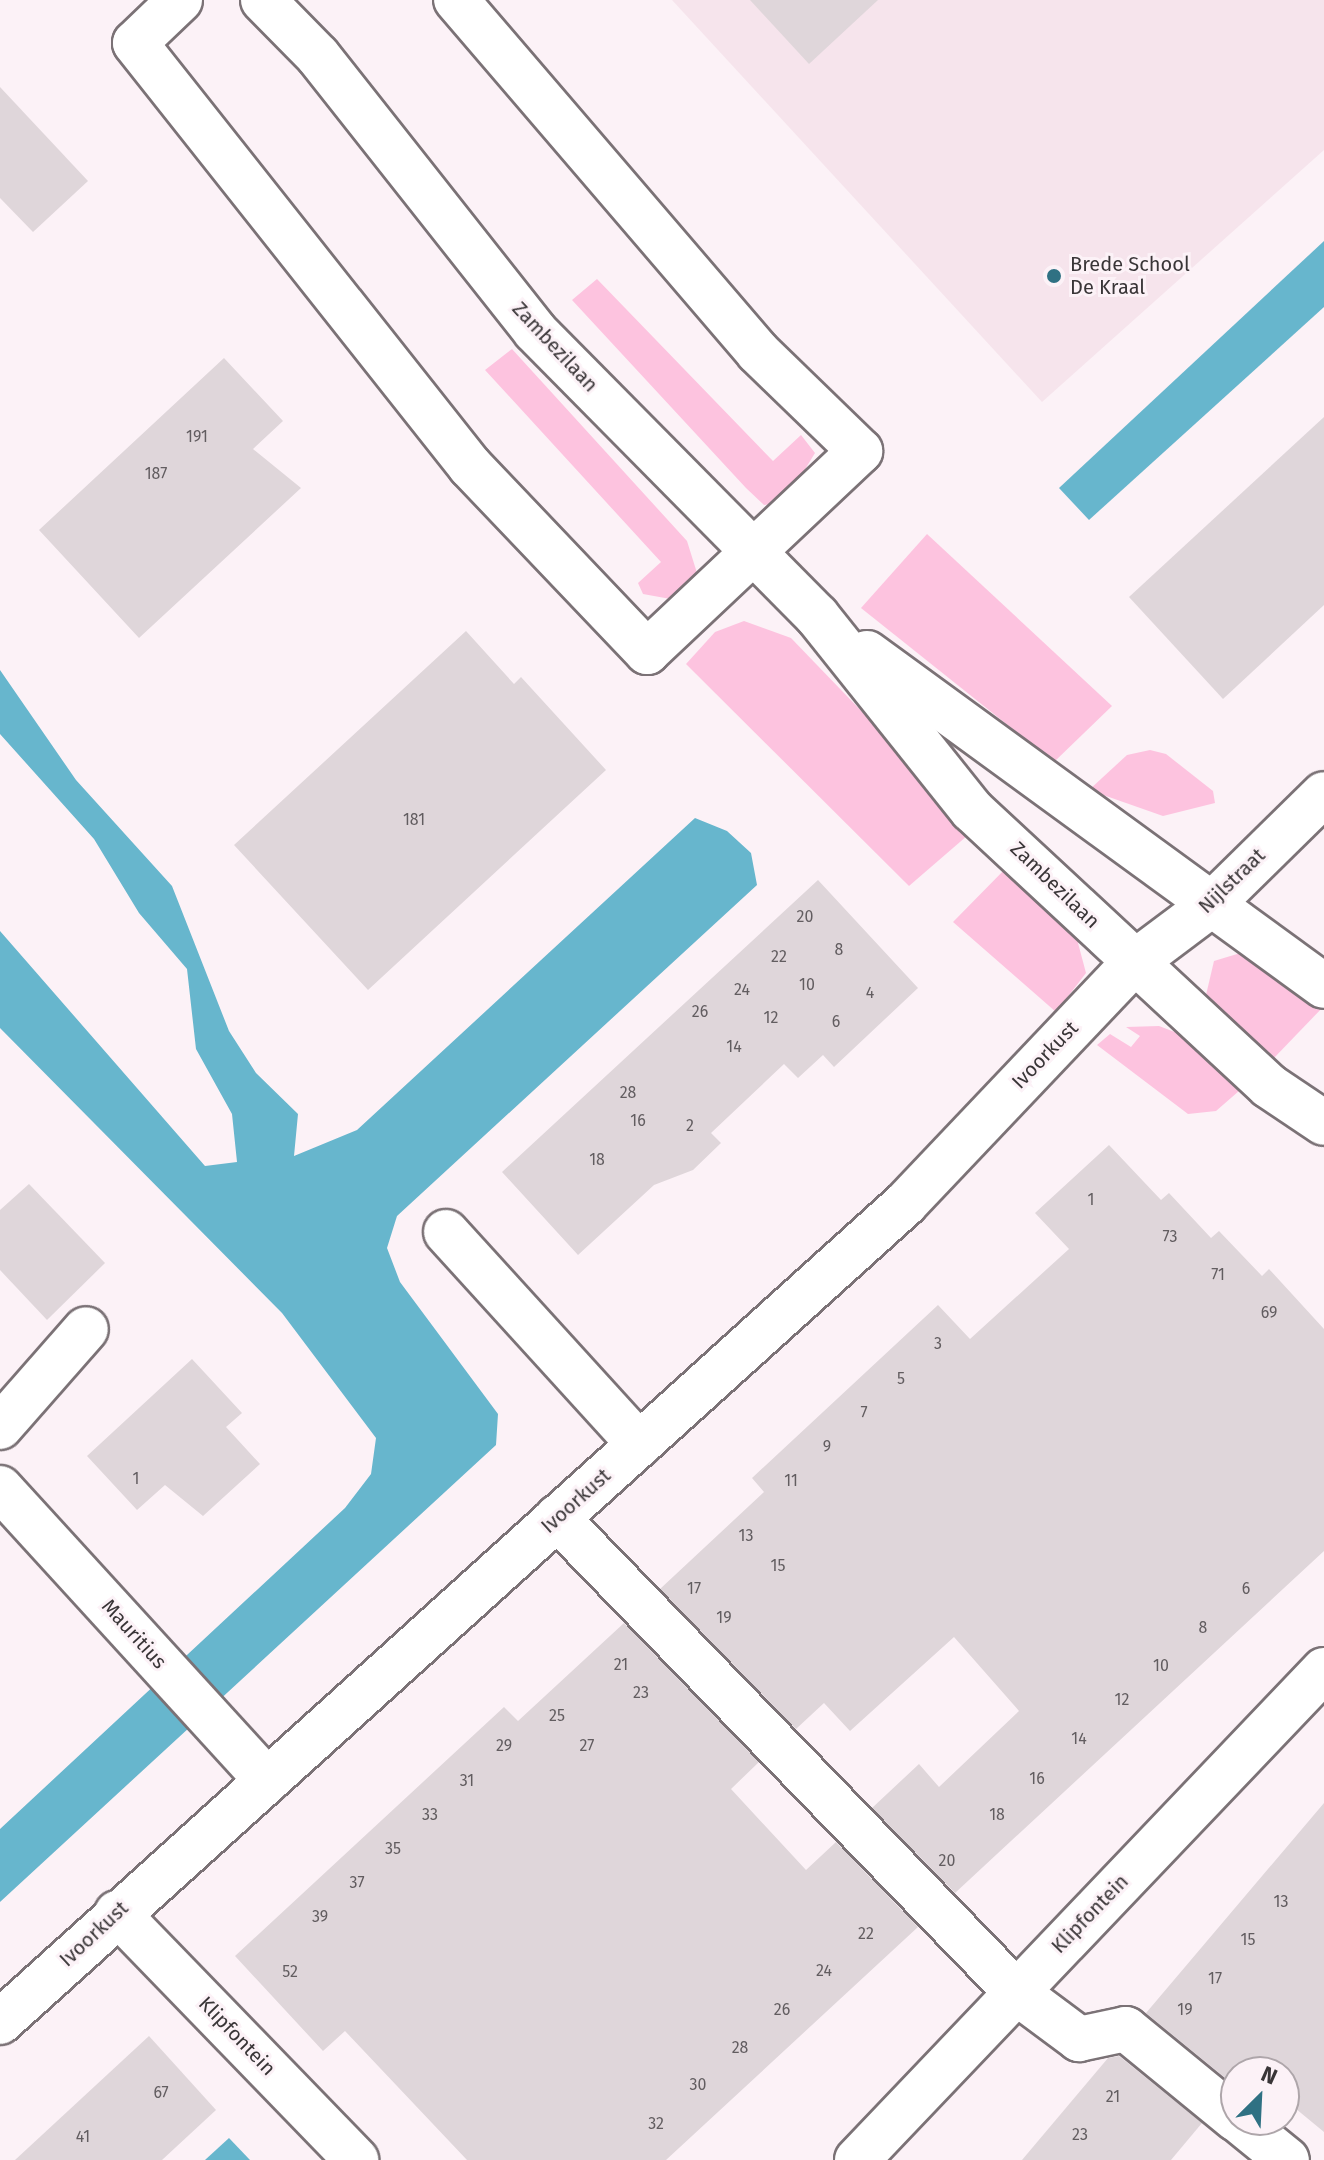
<!DOCTYPE html>
<html>
<head>
<meta charset="utf-8">
<style>
  body { margin:0 }
  #map { position:relative; width:1324px; height:2160px; overflow:hidden; background:#fcf2f7; font-family:"Fira Sans",sans-serif }
  div>[style] { position:absolute }
  [style*='--x'] { left:calc(var(--x)*1px); top:calc(var(--y)*1px); width:calc(var(--w)*1px); rotate:calc(var(--a)*1deg) }
  .built>* { inset:0; background:#f6e4ec }
  .green>* { inset:0; background:#fdc3df }
  .water>* { inset:0; background:#67b6cd }
  .building>* { inset:0; background:#dfd6da }
  .roads { filter:drop-shadow(2px 0 #7b7276) drop-shadow(-2px 0 #7b7276) drop-shadow(0 2px #7b7276) drop-shadow(0 -2px #7b7276) }
  .minor>* { height:44px; margin:-22px; padding:0 22px; transform-origin:22px; border-radius:22px; background:#fff }
  .dots>* { width:22px; height:22px; translate:-50% -50%; box-sizing:border-box; border:4px solid #fcf2f7; border-radius:50% }
  span { translate:-50% -50%; white-space:nowrap; text-align:center; line-height:1.15; -webkit-text-stroke:6px #fcf2f7; paint-order:stroke }
  .number-label { font-size:16px; color:#625d60 }
  .number-label span { -webkit-text-stroke-width:0 }
  .poi-label { font-size:20px; color:#393537 }
  .left { translate:0 -50%; text-align:left }
  .street-label { font-size:20px; color:#393537 }
  .north { position:absolute; left:1220px; top:2056px; width:80px; height:80px; box-sizing:border-box; background:#fcf2f7; border:2px solid #aea6aa; border-radius:50%; rotate:24deg; font-size:22px; font-weight:700; line-height:32px; text-align:center; color:#393537 }
  .north::after { content:''; display:block; margin:auto; width:28px; height:36px; background:#2f7183; clip-path:polygon(50% 0,100% 100%,50% 72%,0 100%) }
</style>
</head>
<body>
<div id="map">
  <div class="built">
    <div style="clip-path:polygon(672px 0,1324px 0,1324px 150px,1042px 402px)"></div>
  </div>
  <div class="green">
    <div style="clip-path:polygon(597px 279px,773px 461px,801px 435px,815px 453px,785px 502px,764px 505px,746px 488px,572px 300px)"></div>
    <div style="clip-path:polygon(512px 349px,687px 541px,697px 573px,676px 600px,643px 594px,638px 583px,661px 562px,485px 370px)"></div>
    <div style="clip-path:polygon(927px 534px,1112px 706px,1054px 762px,861px 608px)"></div>
    <div style="clip-path:polygon(744px 621px,791px 638px,975px 829px,909px 886px,686px 664px,715px 632px)"></div>
    <div style="clip-path:polygon(1150px 750px,1166px 754px,1213px 791px,1215px 803px,1163px 816px,1089px 790px,1127px 755px)"></div>
    <div style="clip-path:polygon(1009px 865px,1084px 937px,1078px 943px,1086px 973px,1056px 1012px,953px 922px)"></div>
    <div style="clip-path:polygon(1247px 951px,1324px 1006px,1273px 1059px,1206px 995px,1214px 961px)"></div>
    <div style="clip-path:polygon(1159px 1026px,1185px 1036px,1247px 1084px,1216px 1111px,1188px 1114px,1097px 1045px,1110px 1034px,1131px 1047px,1140px 1036px,1126px 1027px)"></div>
  </div>
  <div class="water">
    <div style="clip-path:polygon(1324px 241px,1324px 307px,1089px 520px,1059px 488px)"></div>
    <div style="clip-path:polygon(0 670px,76px 780px,172px 886px,229px 1031px,256px 1073px,298px 1114px,294px 1156px,357px 1130px,695px 818px,727px 831px,751px 853px,757px 885px,397px 1216px,387px 1248px,400px 1282px,498px 1414px,496px 1445px,0 1902px,0 1829px,345px 1508px,371px 1474px,376px 1438px,282px 1313px,0 1028px,0 931px,205px 1166px,237px 1162px,232px 1114px,196px 1049px,187px 969px,139px 913px,94px 839px,0 734px)"></div>
    <div style="clip-path:polygon(229px 2138px,250px 2160px,205px 2160px)"></div>
  </div>
  <div class="building">
    <div style="clip-path:polygon(750px 0,878px 0,809px 64px)"></div>
    <div style="clip-path:polygon(0 87px,88px 181px,33px 232px,0 198px)"></div>
    <div style="clip-path:polygon(224px 358px,283px 421px,253px 449px,301px 488px,139px 638px,39px 530px)"></div>
    <div style="clip-path:polygon(1324px 417px,1324px 605px,1223px 699px,1129px 597px)"></div>
    <div style="clip-path:polygon(466px 631px,514px 684px,521px 677px,606px 770px,368px 990px,234px 845px)"></div>
    <div style="clip-path:polygon(818px 880px,918px 988px,834px 1067px,823px 1055px,798px 1078px,784px 1064px,711px 1133px,721px 1143px,693px 1170px,654px 1185px,578px 1255px,502px 1172px)"></div>
    <div style="clip-path:polygon(1109px 1145px,1161px 1200px,1169px 1193px,1211px 1238px,1219px 1231px,1262px 1276px,1269px 1269px,1324px 1329px,1324px 1551px,955px 1893px,872px 1808px,919px 1764px,939px 1787px,1019px 1711px,954px 1637px,850px 1731px,824px 1703px,796px 1729px,660px 1589px,764px 1492px,752px 1478px,938px 1305px,970px 1339px,1069px 1249px,1035px 1213px)"></div>
    <div style="clip-path:polygon(29px 1184px,105px 1263px,47px 1320px,0 1270px,0 1210px)"></div>
    <div style="clip-path:polygon(192px 1359px,242px 1413px,226px 1427px,260px 1464px,203px 1516px,165px 1485px,137px 1510px,87px 1456px)"></div>
    <div style="clip-path:polygon(624px 1623px,759px 1762px,731px 1789px,806px 1870px,836px 1842px,918px 1927px,666px 2160px,467px 2160px,345px 2031px,323px 2051px,235px 1956px,504px 1707px,518px 1721px)"></div>
    <div style="clip-path:polygon(1324px 1803px,1324px 2132px,1284px 2099px,1284px 2072px,1236px 2072px,1234px 2085px,1146px 2013px)"></div>
    <div style="clip-path:polygon(149px 2036px,216px 2110px,162px 2160px,15px 2160px)"></div>
    <div style="clip-path:polygon(1119px 2056px,1202px 2123px,1171px 2160px,1022px 2160px,1108px 2058px)"></div>
  </div>
  <div class="roads">
    <div class="minor">
      <div style="--x:180;--y:0;--w:62;--a:136.3"></div>
      <div style="--x:135;--y:43;--w:540;--a:51.62"></div>
      <div style="--x:470;--y:466;--w:257;--a:46.4"></div>
      <div style="--x:647;--y:652;--w:293;--a:-43.3"></div>
      <div style="--x:860;--y:451;--w:142;--a:-135.9"></div>
      <div style="--x:758;--y:352;--w:464;--a:-130.6"></div>
      <div style="--x:263;--y:0;--w:78;--a:45.5"></div>
      <div style="--x:318;--y:56;--w:350;--a:51.7"></div>
      <div style="--x:535;--y:331;--w:401;--a:45.3"></div>
      <div style="--x:817;--y:616;--w:248;--a:51.4"></div>
      <div style="--x:972;--y:810;--w:405;--a:42.9"></div>
      <div style="--x:1269;--y:1086;--w:66;--a:33.9"></div>
      <div style="--x:867;--y:653;--w:565;--a:36.08"></div>
      <div style="--x:446;--y:1232;--w:287;--a:47.7"></div>
      <div style="--x:0;--y:1427;--w:130;--a:-48.7"></div>
      <div style="--x:0;--y:1488;--w:396;--a:47.6"></div>
      <div style="--x:557;--y:1518;--w:660;--a:45.92"></div>
      <div style="--x:1016;--y:1992;--w:79;--a:36.7"></div>
      <div style="--x:1079;--y:2039;--w:48;--a:-12"></div>
      <div style="--x:1126;--y:2029;--w:142;--a:39.3"></div>
      <div style="--x:117;--y:1913;--w:344;--a:45.9"></div>
      <div style="--x:0;--y:2022;--w:1221;--a:-42.11"></div>
      <div style="--x:906;--y:1203;--w:332;--a:-46.5"></div>
      <div style="--x:1135;--y:962;--w:95;--a:-36.9"></div>
      <div style="--x:1211;--y:905;--w:158;--a:-44.5"></div>
      <div style="--x:1238;--y:2120;--w:63;--a:39.2"></div>
      <div style="--x:857;--y:2160;--w:677;--a:-46.38"></div>
    </div>
  </div>
  <div class="dots">
    <div style="left:1054px;top:276px;background:#2f7183"></div>
  </div>
  <div class="number-label">
    <span style="left:197px;top:437px">191</span>
    <span style="left:156px;top:474px">187</span>
    <span style="left:414px;top:820px">181</span>
    <span style="left:805px;top:917px">20</span>
    <span style="left:839px;top:950px">8</span>
    <span style="left:779px;top:957px">22</span>
    <span style="left:807px;top:985px">10</span>
    <span style="left:742px;top:990px">24</span>
    <span style="left:870px;top:993px">4</span>
    <span style="left:700px;top:1012px">26</span>
    <span style="left:771px;top:1018px">12</span>
    <span style="left:836px;top:1022px">6</span>
    <span style="left:734px;top:1047px">14</span>
    <span style="left:628px;top:1093px">28</span>
    <span style="left:638px;top:1121px">16</span>
    <span style="left:690px;top:1126px">2</span>
    <span style="left:597px;top:1160px">18</span>
    <span style="left:1091px;top:1200px">1</span>
    <span style="left:1170px;top:1237px">73</span>
    <span style="left:1218px;top:1275px">71</span>
    <span style="left:1269px;top:1313px">69</span>
    <span style="left:938px;top:1344px">3</span>
    <span style="left:901px;top:1379px">5</span>
    <span style="left:864px;top:1413px">7</span>
    <span style="left:827px;top:1447px">9</span>
    <span style="left:136px;top:1479px">1</span>
    <span style="left:791px;top:1481px">11</span>
    <span style="left:746px;top:1536px">13</span>
    <span style="left:778px;top:1566px">15</span>
    <span style="left:694px;top:1589px">17</span>
    <span style="left:1246px;top:1589px">6</span>
    <span style="left:724px;top:1618px">19</span>
    <span style="left:1203px;top:1628px">8</span>
    <span style="left:621px;top:1665px">21</span>
    <span style="left:1161px;top:1666px">10</span>
    <span style="left:641px;top:1693px">23</span>
    <span style="left:1122px;top:1700px">12</span>
    <span style="left:557px;top:1716px">25</span>
    <span style="left:1079px;top:1739px">14</span>
    <span style="left:504px;top:1746px">29</span>
    <span style="left:587px;top:1746px">27</span>
    <span style="left:1037px;top:1779px">16</span>
    <span style="left:467px;top:1781px">31</span>
    <span style="left:430px;top:1815px">33</span>
    <span style="left:997px;top:1815px">18</span>
    <span style="left:393px;top:1849px">35</span>
    <span style="left:947px;top:1861px">20</span>
    <span style="left:357px;top:1883px">37</span>
    <span style="left:1281px;top:1902px">13</span>
    <span style="left:320px;top:1917px">39</span>
    <span style="left:866px;top:1934px">22</span>
    <span style="left:1248px;top:1940px">15</span>
    <span style="left:824px;top:1971px">24</span>
    <span style="left:290px;top:1972px">52</span>
    <span style="left:1215px;top:1979px">17</span>
    <span style="left:782px;top:2010px">26</span>
    <span style="left:1185px;top:2010px">19</span>
    <span style="left:740px;top:2048px">28</span>
    <span style="left:698px;top:2085px">30</span>
    <span style="left:161px;top:2093px">67</span>
    <span style="left:1113px;top:2097px">21</span>
    <span style="left:656px;top:2124px">32</span>
    <span style="left:1080px;top:2135px">23</span>
    <span style="left:83px;top:2137px">41</span>
  </div>
  <div class="poi-label">
    <span class="left" style="left:1070px;top:276px">Brede School<br>De Kraal</span>
  </div>
  <div class="street-label">
    <span style="left:555px;top:347px;rotate:47deg">Zambezilaan</span>
    <span style="left:1232px;top:881px;rotate:-44deg">Nijlstraat</span>
    <span style="left:1055px;top:885px;rotate:44deg">Zambezilaan</span>
    <span style="left:1045px;top:1055px;rotate:-46deg">Ivoorkust</span>
    <span style="left:576px;top:1501px;rotate:-42deg">Ivoorkust</span>
    <span style="left:134px;top:1634px;rotate:48deg">Mauritius</span>
    <span style="left:1090px;top:1914px;rotate:-46deg">Klipfontein</span>
    <span style="left:94px;top:1934px;rotate:-43deg">Ivoorkust</span>
    <span style="left:237px;top:2036px;rotate:46deg">Klipfontein</span>
  </div>
  <div class="north">N</div>
</div>
</body>
</html>
